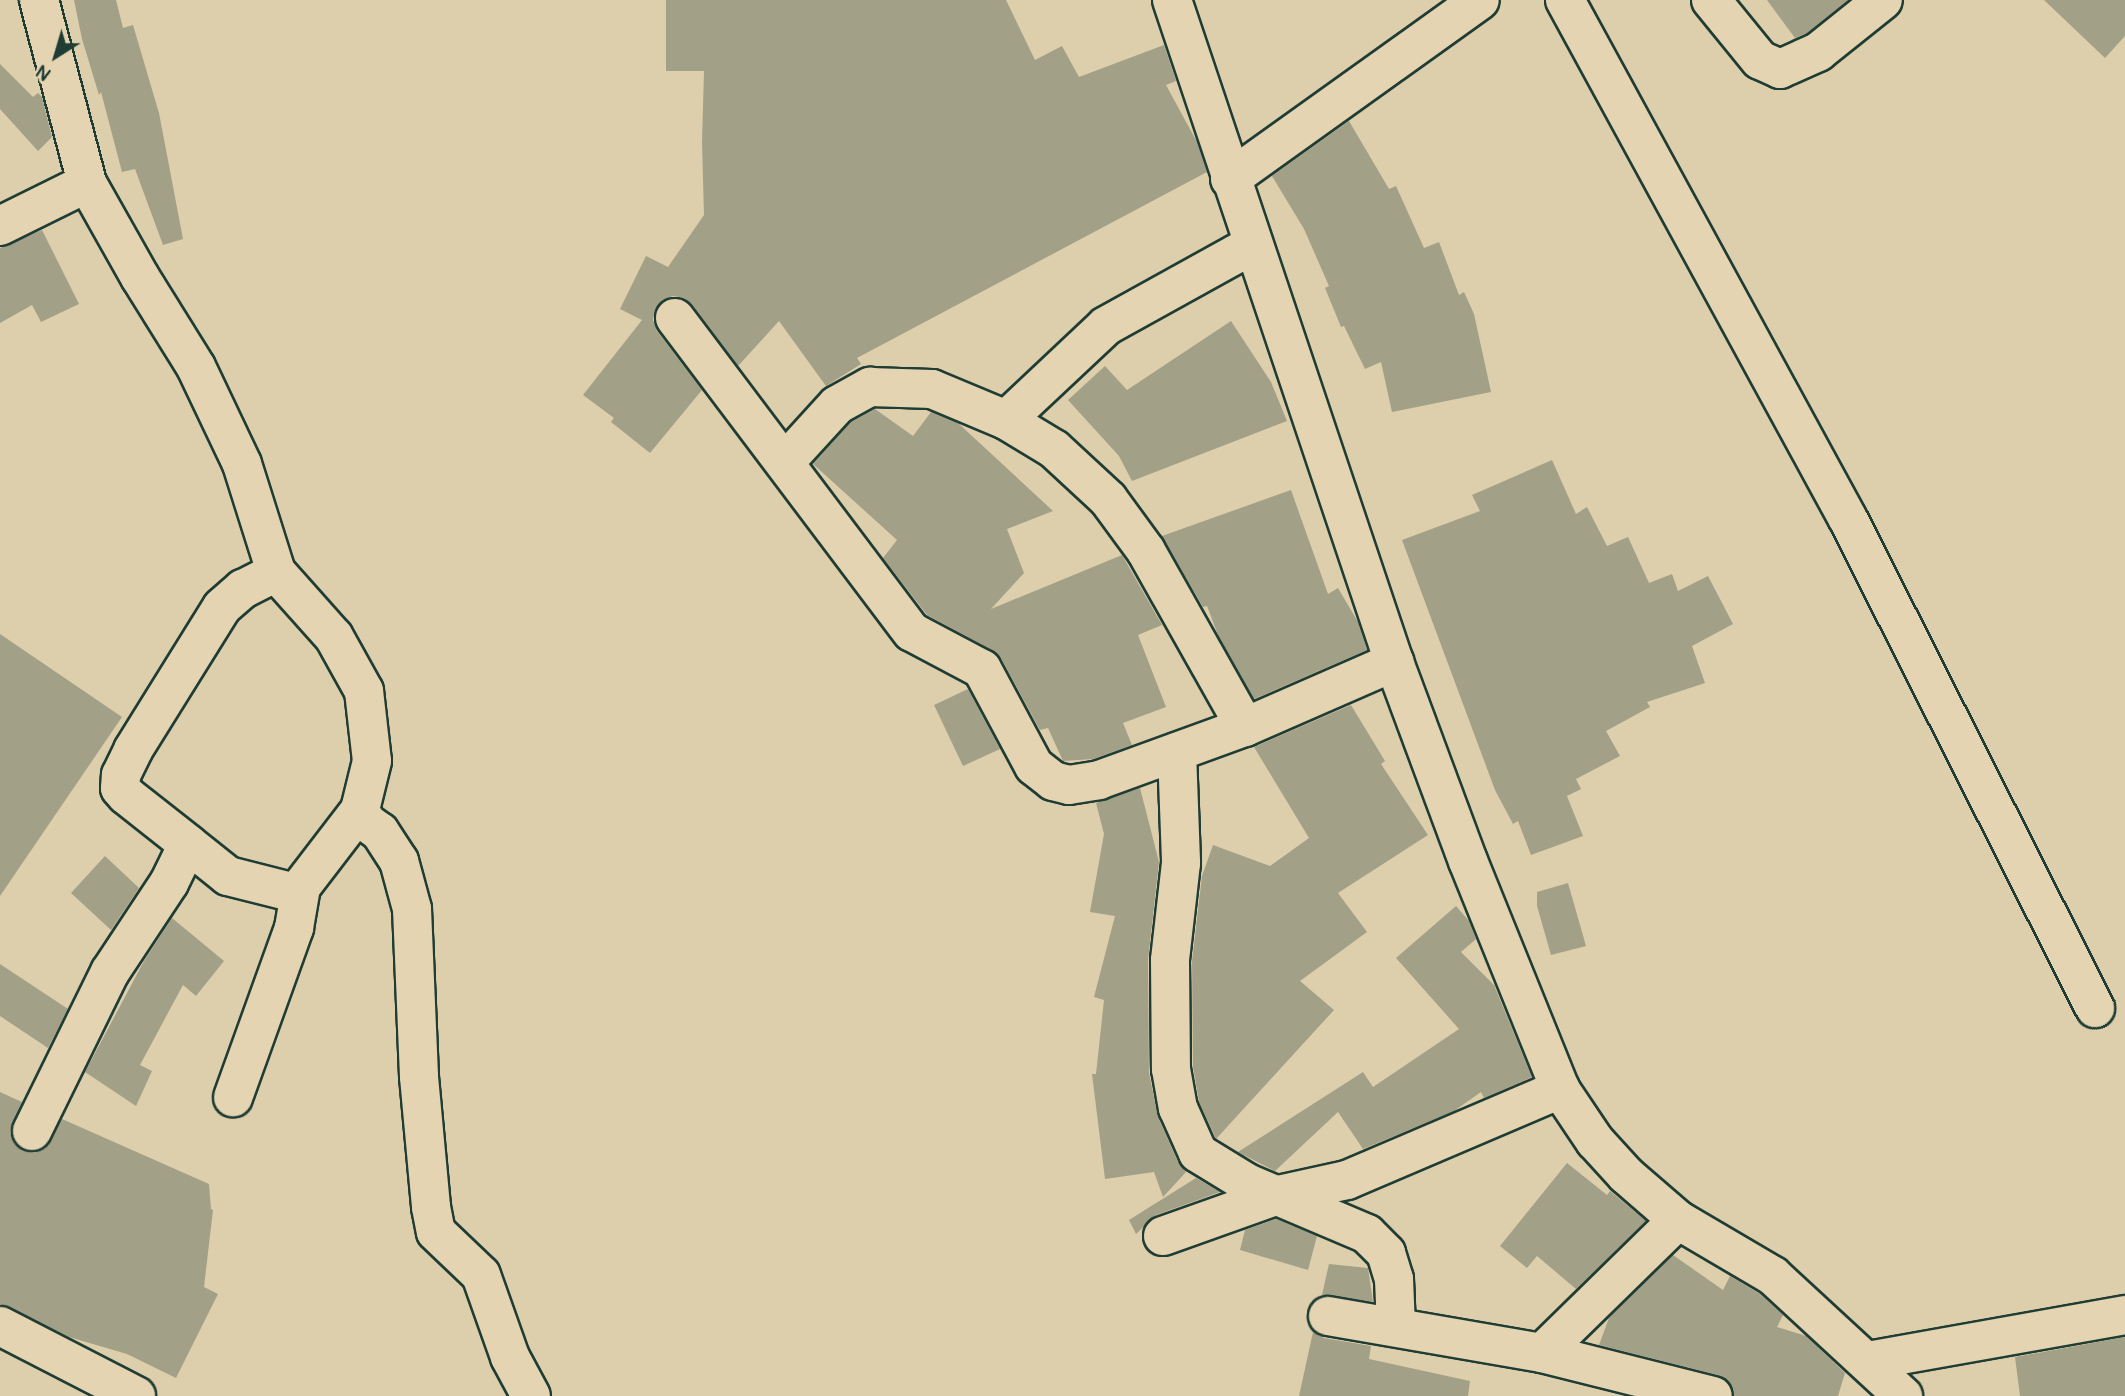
<!DOCTYPE html>
<html>
<head>
<meta charset="utf-8">
<style>
  body { margin:0 }
  #map { position:relative; width:2125px; height:1396px; overflow:hidden; background:#ddceac; font-family:Pangolin,sans-serif }
  div>[style] { position:absolute }
  [style*='--x'] { left:calc(var(--x)*1px); top:calc(var(--y)*1px); width:calc(var(--w)*1px); rotate:calc(var(--a)*1deg) }
  .building>* { inset:0; background:#a2a187 }
  .roads { filter:drop-shadow(2px 0 #1f3d34) drop-shadow(-2px 0 #1f3d34) drop-shadow(0 2px #1f3d34) drop-shadow(0 -2px #1f3d34) }
  .minor>* { height:38px; margin:-19px; padding:0 19px; transform-origin:19px; border-radius:19px; background:#e5d4b1 }
  span { translate:-50% -50%; white-space:nowrap; text-align:center; line-height:1.15; -webkit-text-stroke:5px #e5d4b1; paint-order:stroke }
  .north { position:absolute; left:21px; top:21px; width:70px; height:70px; -webkit-text-stroke:5px #e5d4b1; paint-order:stroke; rotate:217deg; font-size:19px; font-weight:700; line-height:28px; text-align:center; color:#1f3d34 }
  .north::after { content:''; display:block; margin:auto; width:24px; height:32px; background:#1f3d34; clip-path:polygon(50% 0,100% 100%,50% 72%,0 100%) }
</style>
</head>
<body>
<div id="map">
  <div class="building">
    <div style="clip-path:polygon(74px 0,116px 0,123px 28px,133px 25px,159px 113px,183px 239px,163px 245px,135px 169px,122px 172px,101px 92px,99px 95px,82px 39px)"></div>
    <div style="clip-path:polygon(666px 0,1006px 0,1035px 60px,1062px 46px,1079px 77px,1164px 45px,1176px 81px,1166px 85px,1197px 142px,1207px 172px,857px 358px,861px 364px,826px 386px,779px 321px,738px 366px,692px 304px,684px 298px,673px 296px,662px 300px,655px 310px,653px 320px,657px 331px,702px 390px,650px 453px,611px 422px,614px 418px,583px 395px,642px 320px,620px 309px,646px 256px,668px 267px,704px 215px,702px 143px,704px 71px,666px 71px)"></div>
    <div style="clip-path:polygon(1767px 0,1848px 0,1807px 33px,1795px 38px)"></div>
    <div style="clip-path:polygon(2044px 0,2125px 0,2125px 36px,2105px 58px)"></div>
    <div style="clip-path:polygon(0 64px,33px 97px,38px 93px,42px 97px,52px 137px,38px 151px,0 109px)"></div>
    <div style="clip-path:polygon(1349px 121px,1389px 189px,1396px 186px,1424px 248px,1439px 242px,1459px 295px,1464px 292px,1474px 314px,1491px 392px,1392px 412px,1381px 362px,1365px 369px,1344px 326px,1341px 327px,1325px 288px,1329px 286px,1304px 229px,1272px 176px)"></div>
    <div style="clip-path:polygon(42px 230px,79px 304px,41px 322px,32px 305px,0 323px,0 248px)"></div>
    <div style="clip-path:polygon(1231px 321px,1271px 382px,1287px 421px,1132px 481px,1119px 456px,1068px 400px,1105px 366px,1127px 390px)"></div>
    <div style="clip-path:polygon(875px 409px,913px 436px,931px 412px,958px 423px,1053px 511px,1007px 529px,1024px 573px,991px 609px,1122px 555px,1162px 625px,1138px 635px,1166px 707px,1123px 723px,1132px 745px,1093px 759px,1063px 761px,1048px 728px,1040px 730px,1001px 658px,992px 650px,927px 615px,883px 558px,897px 540px,813px 464px,851px 422px)"></div>
    <div style="clip-path:polygon(1552px 460px,1576px 514px,1587px 507px,1607px 546px,1628px 537px,1649px 583px,1672px 574px,1678px 591px,1708px 576px,1733px 624px,1692px 646px,1705px 683px,1647px 702px,1650px 707px,1606px 731px,1620px 756px,1576px 779px,1581px 789px,1567px 796px,1583px 836px,1531px 855px,1518px 821px,1513px 824px,1495px 790px,1402px 540px,1480px 511px,1472px 495px)"></div>
    <div style="clip-path:polygon(1291px 490px,1328px 594px,1338px 588px,1358px 622px,1367px 650px,1254px 699px,1218px 635px,1207px 606px,1203px 607px,1162px 536px)"></div>
    <div style="clip-path:polygon(0 634px,122px 717px,0 896px)"></div>
    <div style="clip-path:polygon(968px 689px,1000px 749px,963px 766px,934px 705px)"></div>
    <div style="clip-path:polygon(1351px 705px,1385px 761px,1381px 764px,1428px 835px,1338px 893px,1367px 932px,1300px 981px,1334px 1010px,1216px 1139px,1199px 1102px,1193px 1067px,1192px 961px,1202px 876px,1213px 845px,1270px 866px,1309px 838px,1254px 747px)"></div>
    <div style="clip-path:polygon(1140px 788px,1159px 862px,1148px 960px,1149px 1073px,1158px 1117px,1178px 1162px,1186px 1172px,1163px 1197px,1154px 1172px,1105px 1179px,1092px 1074px,1096px 1074px,1104px 1000px,1094px 997px,1115px 916px,1090px 912px,1104px 834px,1096px 803px)"></div>
    <div style="clip-path:polygon(105px 856px,139px 888px,111px 930px,71px 893px)"></div>
    <div style="clip-path:polygon(1568px 883px,1586px 946px,1551px 955px,1537px 906px,1537px 892px)"></div>
    <div style="clip-path:polygon(1456px 906px,1469px 921px,1476px 939px,1461px 952px,1494px 985px,1532px 1077px,1484px 1098px,1481px 1092px,1454px 1111px,1363px 1149px,1338px 1112px,1275px 1171px,1238px 1152px,1363px 1072px,1373px 1087px,1459px 1029px,1396px 958px)"></div>
    <div style="clip-path:polygon(172px 918px,224px 961px,196px 996px,183px 985px,140px 1065px,152px 1071px,136px 1106px,85px 1072px,144px 961px)"></div>
    <div style="clip-path:polygon(0 964px,68px 1009px,48px 1048px,0 1016px)"></div>
    <div style="clip-path:polygon(0 1092px,22px 1102px,10px 1132px,14px 1143px,23px 1151px,34px 1153px,45px 1149px,62px 1119px,209px 1184px,211px 1209px,213px 1210px,204px 1287px,218px 1294px,176px 1378px,127px 1354px,69px 1337px,0 1304px)"></div>
    <div style="clip-path:polygon(1567px 1163px,1607px 1195px,1610px 1191px,1646px 1221px,1576px 1289px,1537px 1256px,1527px 1268px,1500px 1246px)"></div>
    <div style="clip-path:polygon(1196px 1178px,1220px 1192px,1156px 1215px,1136px 1234px,1129px 1220px)"></div>
    <div style="clip-path:polygon(1276px 1219px,1317px 1236px,1308px 1270px,1240px 1250px,1245px 1230px)"></div>
    <div style="clip-path:polygon(1673px 1255px,1723px 1290px,1730px 1276px,1760px 1294px,1783px 1315px,1777px 1327px,1806px 1336px,1845px 1373px,1838px 1396px,1734px 1396px,1729px 1381px,1718px 1375px,1599px 1345px,1609px 1318px)"></div>
    <div style="clip-path:polygon(1329px 1264px,1368px 1268px,1373px 1302px,1322px 1295px)"></div>
    <div style="clip-path:polygon(1313px 1332px,1324px 1338px,1371px 1346px,1369px 1359px,1470px 1381px,1468px 1396px,1299px 1396px)"></div>
    <div style="clip-path:polygon(2125px 1337px,2125px 1396px,2020px 1396px,2015px 1357px)"></div>
  </div>
  <div class="roads">
    <div class="minor">
      <div style="--x:1172;--y:0;--w:698;--a:71.46"></div>
      <div style="--x:1394;--y:662;--w:212;--a:69.6"></div>
      <div style="--x:1468;--y:861;--w:246;--a:68"></div>
      <div style="--x:1560;--y:1089;--w:63;--a:56.1"></div>
      <div style="--x:1595;--y:1141;--w:46;--a:47.6"></div>
      <div style="--x:1626;--y:1175;--w:69;--a:40.9"></div>
      <div style="--x:1678;--y:1220;--w:110;--a:30.5"></div>
      <div style="--x:1773;--y:1276;--w:177;--a:42.7"></div>
      <div style="--x:1565;--y:0;--w:591;--a:61.4"></div>
      <div style="--x:1848;--y:519;--w:548;--a:63.2"></div>
      <div style="--x:1711;--y:0;--w:77;--a:50.8"></div>
      <div style="--x:1760;--y:60;--w:22;--a:24"></div>
      <div style="--x:1780;--y:69;--w:42;--a:-24.1"></div>
      <div style="--x:1818;--y:52;--w:83;--a:-38.7"></div>
      <div style="--x:1230;--y:179;--w:307;--a:-35.6"></div>
      <div style="--x:87;--y:183;--w:108;--a:60.6"></div>
      <div style="--x:140;--y:277;--w:106;--a:58.1"></div>
      <div style="--x:196;--y:367;--w:107;--a:64.6"></div>
      <div style="--x:242;--y:464;--w:113;--a:72.5"></div>
      <div style="--x:276;--y:572;--w:87;--a:48.3"></div>
      <div style="--x:334;--y:637;--w:62;--a:60.9"></div>
      <div style="--x:364;--y:691;--w:70;--a:83.5"></div>
      <div style="--x:372;--y:761;--w:50;--a:103.8"></div>
      <div style="--x:360;--y:810;--w:97;--a:127.5"></div>
      <div style="--x:301;--y:887;--w:42;--a:99.7"></div>
      <div style="--x:294;--y:928;--w:180;--a:109.8"></div>
      <div style="--x:0;--y:226;--w:97;--a:-26.3"></div>
      <div style="--x:87;--y:183;--w:189;--a:-104.7"></div>
      <div style="--x:675;--y:318;--w:393;--a:53"></div>
      <div style="--x:912;--y:632;--w:79;--a:27.9"></div>
      <div style="--x:982;--y:669;--w:110;--a:61.8"></div>
      <div style="--x:1034;--y:766;--w:24;--a:38"></div>
      <div style="--x:1053;--y:781;--w:16;--a:14"></div>
      <div style="--x:1069;--y:785;--w:30;--a:-9"></div>
      <div style="--x:1099;--y:780;--w:155;--a:-20"></div>
      <div style="--x:1245;--y:727;--w:163;--a:-23.6"></div>
      <div style="--x:1006;--y:420;--w:137;--a:-43.2"></div>
      <div style="--x:1106;--y:326;--w:167;--a:-29"></div>
      <div style="--x:785;--y:462;--w:77;--a:-47.6"></div>
      <div style="--x:837;--y:405;--w:38;--a:-29"></div>
      <div style="--x:870;--y:387;--w:62;--a:1.8"></div>
      <div style="--x:932;--y:389;--w:80;--a:22.7"></div>
      <div style="--x:1006;--y:420;--w:56;--a:31.1"></div>
      <div style="--x:1054;--y:449;--w:74;--a:42.8"></div>
      <div style="--x:1108;--y:499;--w:64;--a:53.8"></div>
      <div style="--x:1146;--y:551;--w:202;--a:60.6"></div>
      <div style="--x:1177;--y:752;--w:111;--a:87.9"></div>
      <div style="--x:1181;--y:863;--w:98;--a:96.5"></div>
      <div style="--x:1170;--y:960;--w:109;--a:89.5"></div>
      <div style="--x:1171;--y:1069;--w:40;--a:80"></div>
      <div style="--x:1178;--y:1108;--w:49;--a:66"></div>
      <div style="--x:1198;--y:1153;--w:57;--a:31.5"></div>
      <div style="--x:1247;--y:1183;--w:130;--a:23"></div>
      <div style="--x:1367;--y:1234;--w:27;--a:45"></div>
      <div style="--x:1386;--y:1253;--w:27;--a:73"></div>
      <div style="--x:1394;--y:1279;--w:48;--a:87.6"></div>
      <div style="--x:360;--y:810;--w:13;--a:63"></div>
      <div style="--x:366;--y:822;--w:17;--a:36"></div>
      <div style="--x:380;--y:832;--w:35;--a:57"></div>
      <div style="--x:399;--y:861;--w:50;--a:74.8"></div>
      <div style="--x:412;--y:909;--w:168;--a:87.6"></div>
      <div style="--x:419;--y:1077;--w:131;--a:84.7"></div>
      <div style="--x:431;--y:1207;--w:25;--a:79"></div>
      <div style="--x:436;--y:1232;--w:62;--a:43.7"></div>
      <div style="--x:481;--y:1275;--w:87;--a:70.5"></div>
      <div style="--x:510;--y:1357;--w:44;--a:61.7"></div>
      <div style="--x:188;--y:844;--w:51;--a:38.7"></div>
      <div style="--x:228;--y:876;--w:73;--a:14.2"></div>
      <div style="--x:32;--y:1131;--w:177;--a:-63.9"></div>
      <div style="--x:110;--y:972;--w:107;--a:-56.5"></div>
      <div style="--x:169;--y:883;--w:43;--a:-64"></div>
      <div style="--x:188;--y:844;--w:79;--a:-141.7"></div>
      <div style="--x:126;--y:795;--w:9;--a:-131"></div>
      <div style="--x:120;--y:788;--w:13;--a:-86"></div>
      <div style="--x:121;--y:775;--w:28;--a:-64"></div>
      <div style="--x:133;--y:750;--w:168;--a:-58.1"></div>
      <div style="--x:222;--y:607;--w:28;--a:-41"></div>
      <div style="--x:243;--y:589;--w:37;--a:-27"></div>
      <div style="--x:1163;--y:1236;--w:122;--a:-19.6"></div>
      <div style="--x:1278;--y:1195;--w:71;--a:-12.3"></div>
      <div style="--x:1347;--y:1180;--w:232;--a:-23.1"></div>
      <div style="--x:1328;--y:1316;--w:217;--a:9.8"></div>
      <div style="--x:1542;--y:1353;--w:176;--a:14.1"></div>
      <div style="--x:0;--y:1326;--w:153;--a:27.2"></div>
      <div style="--x:1542;--y:1353;--w:190;--a:-44.4"></div>
      <div style="--x:1867;--y:1361;--w:262;--a:-10.1"></div>
    </div>
  </div>
  <div class="north">N</div>
</div>
</body>
</html>
